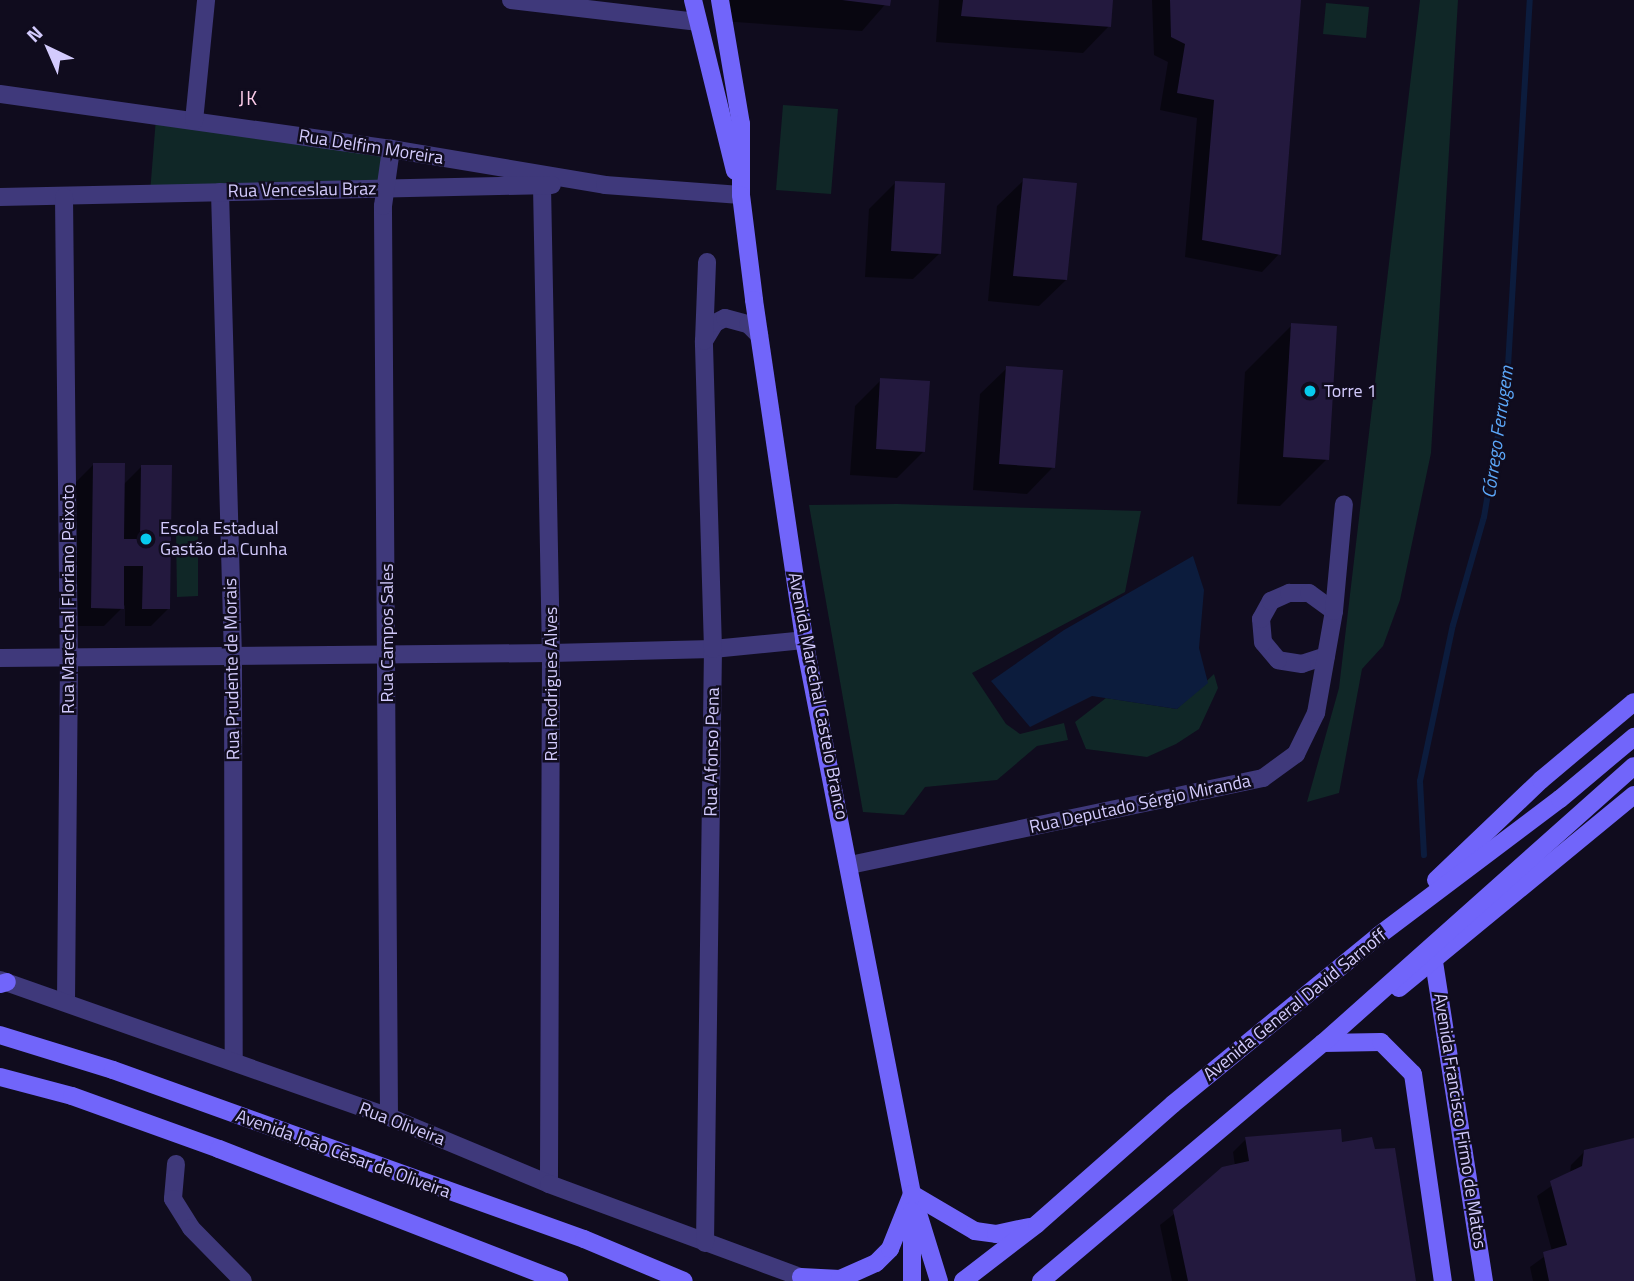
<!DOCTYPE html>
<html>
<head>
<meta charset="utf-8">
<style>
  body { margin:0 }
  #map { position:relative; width:1634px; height:1281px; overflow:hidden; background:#100c1e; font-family:"Titillium Web",sans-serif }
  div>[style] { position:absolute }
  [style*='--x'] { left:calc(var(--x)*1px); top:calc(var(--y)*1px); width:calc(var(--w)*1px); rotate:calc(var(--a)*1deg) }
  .green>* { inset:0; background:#102727 }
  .water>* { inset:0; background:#0c1c3d }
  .shadow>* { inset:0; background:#0007 }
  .stream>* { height:6px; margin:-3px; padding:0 3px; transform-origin:3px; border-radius:3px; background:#0c1c3d }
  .building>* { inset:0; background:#23193e }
  .street>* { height:18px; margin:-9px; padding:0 9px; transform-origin:9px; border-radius:9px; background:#3f397b }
  .secondary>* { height:18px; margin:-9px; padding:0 9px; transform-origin:9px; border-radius:9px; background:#7165fa }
  .dots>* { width:19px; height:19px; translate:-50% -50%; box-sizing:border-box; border:4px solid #100c1e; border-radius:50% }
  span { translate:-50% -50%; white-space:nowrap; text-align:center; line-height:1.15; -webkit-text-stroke:5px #100c1e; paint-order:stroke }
  .street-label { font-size:18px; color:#d3cbfd }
  .poi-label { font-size:18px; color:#d3cbfd }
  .left { translate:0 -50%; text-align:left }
  .neighbourhood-label { font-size:19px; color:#fdcde9; letter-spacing:2px }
  .water-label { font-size:19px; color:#5ca8fa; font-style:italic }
  .north { position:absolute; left:14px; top:14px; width:70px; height:70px; -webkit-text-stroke:5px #100c1e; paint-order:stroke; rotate:316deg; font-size:19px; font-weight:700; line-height:28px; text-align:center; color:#d3cbfd }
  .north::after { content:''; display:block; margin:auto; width:24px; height:32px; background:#d3cbfd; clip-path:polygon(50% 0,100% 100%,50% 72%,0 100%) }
</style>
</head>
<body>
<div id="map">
  <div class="green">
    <div style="clip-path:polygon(1420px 0,1458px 0,1431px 453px,1400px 600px,1383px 646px,1362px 669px,1339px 793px,1307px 802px,1339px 688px)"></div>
    <div style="clip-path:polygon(1326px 3px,1369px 7px,1366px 38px,1323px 34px)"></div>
    <div style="clip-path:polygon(783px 105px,838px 109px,831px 194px,776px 190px)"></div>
    <div style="clip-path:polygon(156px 118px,390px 149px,382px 188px,150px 193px)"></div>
    <div style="clip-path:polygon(897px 504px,1141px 511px,1125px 592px,972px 673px,1006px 724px,1020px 734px,1064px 723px,1068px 740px,1037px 746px,997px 780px,925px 787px,904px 815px,863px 812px,809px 505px)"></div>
    <div style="clip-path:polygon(176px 528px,198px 528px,198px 596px,177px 597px)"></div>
    <div style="clip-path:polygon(1214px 674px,1218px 688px,1199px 729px,1176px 744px,1147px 757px,1086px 749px,1075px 722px,1106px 698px,1177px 709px)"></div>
  </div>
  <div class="water">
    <div style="clip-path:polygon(1193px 556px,1204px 590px,1199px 648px,1208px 683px,1177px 709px,1092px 696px,1030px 727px,991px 681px,1064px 630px)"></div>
  </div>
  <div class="shadow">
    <div style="clip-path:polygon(722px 0,889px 0,862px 31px,721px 21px)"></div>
    <div style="clip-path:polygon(939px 0,1112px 0,1109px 26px,1083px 53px,936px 42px)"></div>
    <div style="clip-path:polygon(1152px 0,1299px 0,1279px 254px,1262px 272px,1185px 257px,1197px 118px,1160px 110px,1168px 62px,1154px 55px)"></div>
    <div style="clip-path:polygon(1024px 180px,1066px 280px,1039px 306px,988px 301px,997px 206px)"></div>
    <div style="clip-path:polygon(895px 183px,940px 253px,913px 279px,865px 277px,869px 209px)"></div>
    <div style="clip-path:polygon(1292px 325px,1327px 459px,1280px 506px,1237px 504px,1245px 372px)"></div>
    <div style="clip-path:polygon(1007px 368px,1053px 467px,1027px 494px,973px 490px,980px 394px)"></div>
    <div style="clip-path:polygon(881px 380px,924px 451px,897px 478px,850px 475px,855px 406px)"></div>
    <div style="clip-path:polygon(93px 465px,123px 485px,142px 466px,169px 608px,151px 626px,125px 626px,125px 605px,104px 626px,74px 626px,75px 483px)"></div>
    <div style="clip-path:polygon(1246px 1139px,1341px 1144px,1414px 1281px,1172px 1281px,1160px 1225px,1235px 1166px,1233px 1152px)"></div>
    <div style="clip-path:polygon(1634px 1140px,1634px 1281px,1533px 1281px,1530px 1267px,1552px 1251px,1537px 1196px,1570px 1173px,1571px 1165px,1585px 1151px)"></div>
  </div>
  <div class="stream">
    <div style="--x:1424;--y:855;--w:74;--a:-93.1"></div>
    <div style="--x:1420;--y:781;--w:159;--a:-78.1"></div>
    <div style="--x:1453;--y:625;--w:112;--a:-74"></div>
    <div style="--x:1484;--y:517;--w:136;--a:-80.3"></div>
    <div style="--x:1507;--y:383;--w:384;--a:-86.6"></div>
  </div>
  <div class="building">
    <div style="clip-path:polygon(842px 0,891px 0,890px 6px)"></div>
    <div style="clip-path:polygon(963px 0,1113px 0,1111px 27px,961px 16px)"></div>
    <div style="clip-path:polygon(1170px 0,1301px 0,1281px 255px,1202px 240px,1214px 100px,1177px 93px,1185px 44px,1171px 37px)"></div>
    <div style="clip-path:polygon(1023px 178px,1077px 183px,1067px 280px,1013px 276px)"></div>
    <div style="clip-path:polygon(895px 181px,945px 183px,941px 254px,891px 251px)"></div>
    <div style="clip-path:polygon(1291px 323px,1337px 326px,1329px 460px,1283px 457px)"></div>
    <div style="clip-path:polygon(1006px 366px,1063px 370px,1055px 468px,999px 464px)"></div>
    <div style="clip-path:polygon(880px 378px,930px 381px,925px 452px,876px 449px)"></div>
    <div style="clip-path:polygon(93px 463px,125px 463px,124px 539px,140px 539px,141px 465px,172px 465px,170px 609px,142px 609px,143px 566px,124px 566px,124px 609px,91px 608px)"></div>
    <div style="clip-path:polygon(1341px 1129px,1342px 1142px,1372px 1137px,1375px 1149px,1395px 1148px,1416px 1281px,1188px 1281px,1173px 1210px,1222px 1167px,1249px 1161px,1245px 1137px)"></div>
    <div style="clip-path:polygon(1634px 1138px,1634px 1281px,1549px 1281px,1543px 1252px,1567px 1245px,1550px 1181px,1582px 1166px,1584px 1150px)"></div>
  </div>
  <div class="street">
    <div style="--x:511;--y:0;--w:187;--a:6.7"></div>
    <div style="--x:0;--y:94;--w:395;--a:8"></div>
    <div style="--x:391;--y:149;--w:217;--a:9.5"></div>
    <div style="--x:605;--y:185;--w:136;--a:4.2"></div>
    <div style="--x:194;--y:121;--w:122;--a:-84.3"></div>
    <div style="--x:542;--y:186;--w:467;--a:88.9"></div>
    <div style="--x:551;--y:653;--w:531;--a:90.22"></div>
    <div style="--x:220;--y:192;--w:465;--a:88.4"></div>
    <div style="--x:233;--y:657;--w:405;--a:89.9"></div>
    <div style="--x:0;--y:197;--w:552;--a:-1.25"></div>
    <div style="--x:64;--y:197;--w:462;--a:89.4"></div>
    <div style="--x:69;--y:659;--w:342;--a:90.5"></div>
    <div style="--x:704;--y:341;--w:21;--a:-59"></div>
    <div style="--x:715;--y:323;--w:11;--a:-27"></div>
    <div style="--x:725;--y:318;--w:24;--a:15"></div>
    <div style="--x:748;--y:324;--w:16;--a:45"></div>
    <div style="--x:1326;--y:656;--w:25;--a:162"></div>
    <div style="--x:1302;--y:664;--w:24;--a:-171"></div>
    <div style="--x:1278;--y:660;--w:23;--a:-130"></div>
    <div style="--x:1263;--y:642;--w:23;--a:-95"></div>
    <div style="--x:1261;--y:619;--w:21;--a:-61"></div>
    <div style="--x:1271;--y:601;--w:20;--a:-24"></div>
    <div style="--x:1289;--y:593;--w:20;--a:0"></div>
    <div style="--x:1309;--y:593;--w:31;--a:36"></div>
    <div style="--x:0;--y:658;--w:551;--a:-0.52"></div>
    <div style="--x:551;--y:653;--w:162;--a:-1.4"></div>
    <div style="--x:713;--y:649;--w:91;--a:-5.6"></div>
    <div style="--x:850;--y:865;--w:422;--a:-11.9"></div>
    <div style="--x:1263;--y:778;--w:41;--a:-36"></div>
    <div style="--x:1296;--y:754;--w:46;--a:-64"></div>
    <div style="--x:1316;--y:713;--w:104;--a:-80"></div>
    <div style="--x:1334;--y:611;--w:107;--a:-84.7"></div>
    <div style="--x:0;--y:980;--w:412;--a:19.4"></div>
    <div style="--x:389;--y:1117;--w:173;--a:22.7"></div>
    <div style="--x:549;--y:1184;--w:269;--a:20.3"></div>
    <div style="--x:389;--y:1117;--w:911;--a:-90.38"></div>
    <div style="--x:383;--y:206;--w:58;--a:-82"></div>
    <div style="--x:176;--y:1164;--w:35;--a:95"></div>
    <div style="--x:173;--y:1199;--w:34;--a:58"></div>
    <div style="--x:191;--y:1228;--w:74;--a:45.5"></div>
    <div style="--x:705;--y:1243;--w:594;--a:-89.23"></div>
    <div style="--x:713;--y:649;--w:308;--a:-91.7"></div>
    <div style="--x:704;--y:341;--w:79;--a:-87.8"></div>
  </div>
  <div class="secondary">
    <div style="--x:693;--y:0;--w:176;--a:76.2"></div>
    <div style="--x:720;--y:0;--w:126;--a:80.4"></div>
    <div style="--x:741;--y:124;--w:71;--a:90"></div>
    <div style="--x:741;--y:195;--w:106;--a:82.9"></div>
    <div style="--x:754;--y:300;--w:344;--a:81.6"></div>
    <div style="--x:804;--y:640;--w:564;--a:78.97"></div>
    <div style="--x:912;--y:1194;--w:91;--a:72.8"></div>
    <div style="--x:1436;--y:880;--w:145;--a:-43.6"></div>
    <div style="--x:1541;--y:780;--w:121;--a:-40"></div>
    <div style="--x:1434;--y:962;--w:323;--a:81.1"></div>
    <div style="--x:0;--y:984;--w:7;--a:-16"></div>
    <div style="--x:1399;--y:988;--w:304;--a:-39.4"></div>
    <div style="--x:0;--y:1035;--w:118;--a:17.2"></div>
    <div style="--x:113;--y:1070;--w:500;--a:19.74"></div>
    <div style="--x:584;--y:1239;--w:108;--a:22.8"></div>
    <div style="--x:1323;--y:1043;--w:58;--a:-1"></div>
    <div style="--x:1381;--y:1042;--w:45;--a:45"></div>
    <div style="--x:1413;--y:1074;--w:209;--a:81.8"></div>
    <div style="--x:0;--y:1077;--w:74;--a:14.8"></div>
    <div style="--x:72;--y:1096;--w:156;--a:19.8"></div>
    <div style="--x:219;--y:1149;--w:365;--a:21.2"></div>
    <div style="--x:912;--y:1194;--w:73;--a:30.4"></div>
    <div style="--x:975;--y:1231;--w:21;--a:8"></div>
    <div style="--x:996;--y:1234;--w:34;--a:-12"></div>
    <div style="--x:801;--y:1277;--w:39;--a:3"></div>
    <div style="--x:840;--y:1279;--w:39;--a:-24"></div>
    <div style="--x:876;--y:1263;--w:20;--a:-45"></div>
    <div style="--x:890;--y:1249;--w:59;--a:-68.2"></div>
    <div style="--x:912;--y:1281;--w:70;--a:-90"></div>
    <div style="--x:963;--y:1281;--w:93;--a:-37.6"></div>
    <div style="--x:1037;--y:1224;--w:181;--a:-41.4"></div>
    <div style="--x:1173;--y:1104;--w:265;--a:-39.3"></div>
    <div style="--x:1378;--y:936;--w:228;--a:-37"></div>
    <div style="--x:1560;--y:799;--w:97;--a:-40"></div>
    <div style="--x:1041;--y:1281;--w:369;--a:-40.2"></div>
    <div style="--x:1323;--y:1043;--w:416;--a:-41.7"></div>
  </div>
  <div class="dots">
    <div style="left:1310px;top:391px;background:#07caed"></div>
    <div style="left:146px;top:539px;background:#07caed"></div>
  </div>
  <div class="street-label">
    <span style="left:371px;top:147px;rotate:9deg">Rua Delfim Moreira</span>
    <span style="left:302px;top:190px;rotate:-1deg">Rua Venceslau Braz</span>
    <span style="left:68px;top:599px;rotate:-90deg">Rua Marechal Floriano Peixoto</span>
    <span style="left:387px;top:633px;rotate:-90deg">Rua Campos Sales</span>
    <span style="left:232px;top:669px;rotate:-91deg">Rua Prudente de Morais</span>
    <span style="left:551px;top:684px;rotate:-90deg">Rua Rodrigues Alves</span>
    <span style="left:818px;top:696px;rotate:79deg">Avenida Marechal Castelo Branco</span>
    <span style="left:712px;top:752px;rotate:-89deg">Rua Afonso Pena</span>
    <span style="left:1140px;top:804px;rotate:-12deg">Rua Deputado Sérgio Miranda</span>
    <span style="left:1295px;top:1005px;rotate:-39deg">Avenida General David Sarnoff</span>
    <span style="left:1460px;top:1121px;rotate:81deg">Avenida Francisco Firmo de Matos</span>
    <span style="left:402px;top:1124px;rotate:21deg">Rua Oliveira</span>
    <span style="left:343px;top:1154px;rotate:20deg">Avenida João César de Oliveira</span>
  </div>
  <div class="poi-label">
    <span class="left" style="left:1324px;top:391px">Torre 1</span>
    <span class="left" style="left:160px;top:539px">Escola Estadual<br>Gastão da Cunha</span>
  </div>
  <div class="neighbourhood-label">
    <span style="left:249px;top:98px">JK</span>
  </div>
  <div class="water-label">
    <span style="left:1497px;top:432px;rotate:-82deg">Córrego Ferrugem</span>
  </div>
  <div class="north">N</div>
</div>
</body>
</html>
